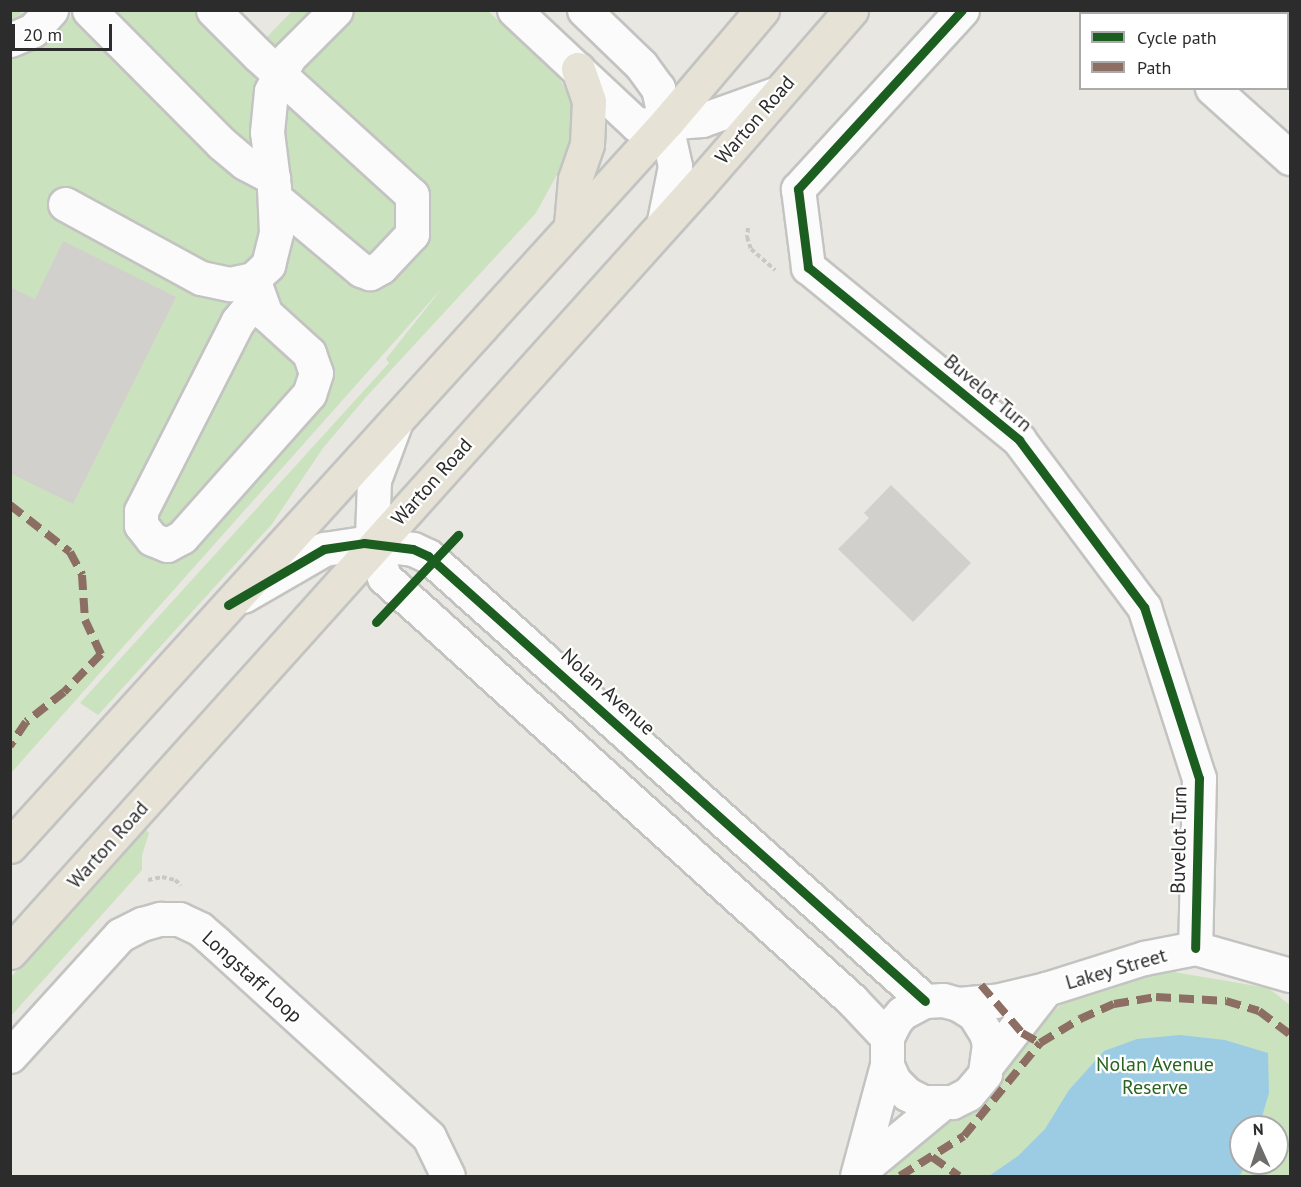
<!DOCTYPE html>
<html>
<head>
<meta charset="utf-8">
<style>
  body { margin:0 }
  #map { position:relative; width:1301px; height:1187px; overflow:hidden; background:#e9e7e2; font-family:"PT Sans",sans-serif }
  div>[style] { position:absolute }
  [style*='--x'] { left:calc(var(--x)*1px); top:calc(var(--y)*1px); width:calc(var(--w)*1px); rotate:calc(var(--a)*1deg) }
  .green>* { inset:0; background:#cae2be }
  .water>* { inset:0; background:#9ccce4 }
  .building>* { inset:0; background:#d2d0cd }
  .path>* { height:4px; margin-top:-2px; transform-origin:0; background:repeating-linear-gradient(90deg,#c8c8c7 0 4.5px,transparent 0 7.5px) }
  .roads { filter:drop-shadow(2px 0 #c3c3c2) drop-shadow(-2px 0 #c3c3c2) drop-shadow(0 2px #c3c3c2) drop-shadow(0 -2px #c3c3c2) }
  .minor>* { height:33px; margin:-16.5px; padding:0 16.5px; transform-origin:16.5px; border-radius:16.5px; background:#fcfbfb }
  .major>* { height:33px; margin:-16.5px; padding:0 16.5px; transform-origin:16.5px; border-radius:16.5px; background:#e6e3d6 }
  .quiet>* { height:8px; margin-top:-4px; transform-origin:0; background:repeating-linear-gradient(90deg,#8d6e63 0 15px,transparent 0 23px) }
  .cycleway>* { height:9px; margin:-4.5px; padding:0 4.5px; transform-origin:4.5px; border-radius:4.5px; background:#1b5e20 }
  span { translate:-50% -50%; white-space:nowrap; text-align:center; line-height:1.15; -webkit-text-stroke:4.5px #fff; paint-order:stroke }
  .street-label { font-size:20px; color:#2c2c2c }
  .park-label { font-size:20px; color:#296321 }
  .frame { position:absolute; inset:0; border:12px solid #2c2c2c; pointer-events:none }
  .legend { position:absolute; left:1079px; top:12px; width:210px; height:78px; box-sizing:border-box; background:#fff; border:2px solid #ababab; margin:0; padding:8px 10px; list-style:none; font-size:18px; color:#2c2c2c }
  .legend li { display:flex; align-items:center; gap:12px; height:30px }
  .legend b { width:30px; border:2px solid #ababab }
  .north { position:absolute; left:1229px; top:1115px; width:60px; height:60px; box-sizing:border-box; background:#fff; border:2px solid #ababab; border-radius:50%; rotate:357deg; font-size:16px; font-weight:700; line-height:24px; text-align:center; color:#2c2c2c }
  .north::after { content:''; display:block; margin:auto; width:21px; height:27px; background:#6e6d6c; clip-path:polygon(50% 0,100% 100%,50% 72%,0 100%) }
  .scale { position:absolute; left:12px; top:24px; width:100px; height:27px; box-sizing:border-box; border:3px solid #2c2c2c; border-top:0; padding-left:8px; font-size:18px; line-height:21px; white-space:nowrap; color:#2c2c2c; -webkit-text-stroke:4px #fff; paint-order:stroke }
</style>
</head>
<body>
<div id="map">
  <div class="green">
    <div style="clip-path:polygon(11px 11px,17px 11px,62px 28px,75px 11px,233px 11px,266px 38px,292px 11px,488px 11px,559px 78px,575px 106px,573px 139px,565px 160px,536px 213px,367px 396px,323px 448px,272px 524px,98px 715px,80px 703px,389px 363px,386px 359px,443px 287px,11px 773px)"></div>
    <div style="clip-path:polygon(145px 829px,149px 833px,142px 855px,142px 870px,11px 1016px,11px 977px)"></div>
    <div style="clip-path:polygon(evenodd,1162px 970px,1268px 988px,1290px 1005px,1290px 1176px,888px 1176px,912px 1139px,1073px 994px,1162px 970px,1241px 1127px,1277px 1127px,1277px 1163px,1241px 1163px,1241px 1127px)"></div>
  </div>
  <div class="water">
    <div style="clip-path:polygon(1180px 1035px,1225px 1040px,1268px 1053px,1269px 1093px,1259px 1127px,1241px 1127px,1241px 1163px,1245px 1163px,1241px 1174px,1236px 1176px,989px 1176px,1018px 1156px,1045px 1129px,1069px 1090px,1104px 1051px,1137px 1039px)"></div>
  </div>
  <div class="building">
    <div style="clip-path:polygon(63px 241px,176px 297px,73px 504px,10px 473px,10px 287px,35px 299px)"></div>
    <div style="clip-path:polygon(891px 485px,971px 563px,913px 622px,838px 549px,869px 518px,864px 513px)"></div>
  </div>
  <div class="path">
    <div style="--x:748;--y:228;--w:9;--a:96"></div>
    <div style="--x:747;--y:237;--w:13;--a:72"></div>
    <div style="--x:751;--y:249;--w:32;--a:41"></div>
    <div style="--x:148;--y:880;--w:14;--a:-12"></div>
    <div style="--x:162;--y:877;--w:13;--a:13"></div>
    <div style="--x:175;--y:880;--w:8;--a:40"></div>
  </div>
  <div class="roads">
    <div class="minor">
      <div style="--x:89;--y:10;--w:187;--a:45.2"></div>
      <div style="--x:221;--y:143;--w:31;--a:40"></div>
      <div style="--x:245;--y:163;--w:32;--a:28"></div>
      <div style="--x:213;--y:10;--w:64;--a:45"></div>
      <div style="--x:258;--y:55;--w:208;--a:42.3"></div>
      <div style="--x:412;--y:195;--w:39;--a:90"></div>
      <div style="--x:412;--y:234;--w:45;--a:133.2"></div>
      <div style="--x:381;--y:267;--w:13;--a:151"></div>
      <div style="--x:370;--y:273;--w:9;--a:-162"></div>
      <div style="--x:361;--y:270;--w:112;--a:-140.1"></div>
      <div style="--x:514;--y:10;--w:168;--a:43.1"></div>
      <div style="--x:637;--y:125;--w:65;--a:-4.4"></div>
      <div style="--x:702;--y:120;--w:81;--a:-19.6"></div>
      <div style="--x:584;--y:10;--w:79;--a:44"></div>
      <div style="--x:641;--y:65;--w:29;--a:54"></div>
      <div style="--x:658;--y:88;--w:80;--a:77.7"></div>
      <div style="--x:675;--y:166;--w:56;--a:101.3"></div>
      <div style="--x:962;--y:10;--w:243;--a:132.5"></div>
      <div style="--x:798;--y:189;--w:79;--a:82.7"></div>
      <div style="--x:808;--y:267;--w:273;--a:39.3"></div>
      <div style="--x:1019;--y:440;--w:209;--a:53.2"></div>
      <div style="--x:1144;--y:607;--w:180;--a:72.2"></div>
      <div style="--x:1199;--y:778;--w:170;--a:91.3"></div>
      <div style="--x:1124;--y:10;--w:5;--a:53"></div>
      <div style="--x:10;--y:40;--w:25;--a:-23"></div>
      <div style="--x:33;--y:30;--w:27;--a:-48"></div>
      <div style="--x:1212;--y:88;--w:105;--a:41.9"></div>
      <div style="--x:65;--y:204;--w:155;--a:28.6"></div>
      <div style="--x:201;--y:278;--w:30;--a:12"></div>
      <div style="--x:230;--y:284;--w:24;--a:-12"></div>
      <div style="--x:253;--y:279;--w:21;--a:-43"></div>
      <div style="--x:268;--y:265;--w:33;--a:-76"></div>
      <div style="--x:276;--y:233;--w:45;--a:-92.5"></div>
      <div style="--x:274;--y:188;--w:56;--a:-97.1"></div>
      <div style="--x:267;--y:132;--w:41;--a:-84.4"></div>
      <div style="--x:271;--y:91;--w:38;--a:-62"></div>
      <div style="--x:289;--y:57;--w:66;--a:-45"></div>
      <div style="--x:253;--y:279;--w:37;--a:70"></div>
      <div style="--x:266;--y:314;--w:58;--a:42.2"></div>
      <div style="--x:309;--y:353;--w:21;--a:71"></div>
      <div style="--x:316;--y:373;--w:22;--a:108"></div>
      <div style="--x:309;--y:394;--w:191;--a:131.6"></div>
      <div style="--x:182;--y:537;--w:17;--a:152"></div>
      <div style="--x:167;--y:545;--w:16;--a:-158"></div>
      <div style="--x:152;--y:539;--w:18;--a:-128"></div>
      <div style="--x:141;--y:525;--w:14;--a:-90"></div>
      <div style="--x:141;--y:511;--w:213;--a:-63"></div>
      <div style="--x:238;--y:321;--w:21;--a:-51"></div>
      <div style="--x:251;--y:305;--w:10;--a:-29"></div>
      <div style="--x:396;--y:421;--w:63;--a:110.4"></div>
      <div style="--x:374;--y:480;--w:57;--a:92"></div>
      <div style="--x:372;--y:537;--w:42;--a:73.3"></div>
      <div style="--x:384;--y:577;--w:631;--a:42.11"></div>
      <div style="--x:852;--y:1000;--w:51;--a:46.6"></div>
      <div style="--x:243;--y:596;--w:94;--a:-30.1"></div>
      <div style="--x:324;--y:549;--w:40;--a:-8.5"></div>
      <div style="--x:364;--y:543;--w:49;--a:7"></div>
      <div style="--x:413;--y:549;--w:17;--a:25"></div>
      <div style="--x:428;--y:556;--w:667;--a:41.84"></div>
      <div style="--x:958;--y:1004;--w:37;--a:-5"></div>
      <div style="--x:995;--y:1001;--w:52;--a:-13.2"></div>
      <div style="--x:1046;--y:989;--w:103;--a:-17.6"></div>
      <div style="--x:1144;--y:958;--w:52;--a:-11.1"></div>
      <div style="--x:1195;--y:948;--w:99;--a:15.9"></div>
      <div style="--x:10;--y:1056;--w:164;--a:-47.7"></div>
      <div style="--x:120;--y:935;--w:25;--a:-27"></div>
      <div style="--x:142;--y:924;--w:19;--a:-16"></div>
      <div style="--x:160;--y:919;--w:19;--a:0"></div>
      <div style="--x:179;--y:919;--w:23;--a:25"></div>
      <div style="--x:200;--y:929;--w:21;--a:41"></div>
      <div style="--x:216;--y:943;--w:288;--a:42.3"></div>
      <div style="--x:429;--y:1137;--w:43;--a:64"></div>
      <div style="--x:989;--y:1062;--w:93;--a:-52"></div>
      <div style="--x:860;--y:1171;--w:105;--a:-39.6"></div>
      <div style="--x:857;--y:1176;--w:115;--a:-74.9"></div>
      <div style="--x:887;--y:1065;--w:28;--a:-90"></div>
      <div style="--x:887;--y:1037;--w:18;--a:-63"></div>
      <div style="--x:895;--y:1021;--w:11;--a:-49"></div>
      <div style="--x:902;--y:1013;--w:26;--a:-28"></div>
      <div style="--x:925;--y:1001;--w:18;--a:-3"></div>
      <div style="--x:943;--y:1000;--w:16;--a:15"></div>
      <div style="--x:958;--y:1004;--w:19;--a:32"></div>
      <div style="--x:974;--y:1014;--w:22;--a:58"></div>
      <div style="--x:986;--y:1033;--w:11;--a:75"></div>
      <div style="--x:989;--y:1044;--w:30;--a:98"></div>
      <div style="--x:985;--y:1074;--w:26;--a:130"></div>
      <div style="--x:968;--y:1094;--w:18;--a:153"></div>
      <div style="--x:952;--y:1102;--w:29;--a:180"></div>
      <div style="--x:923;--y:1102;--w:18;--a:-153"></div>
      <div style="--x:907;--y:1094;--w:18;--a:-135"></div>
      <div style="--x:894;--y:1081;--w:17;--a:-114"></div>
    </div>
    <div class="major">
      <div style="--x:571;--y:225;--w:46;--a:-85"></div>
      <div style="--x:575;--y:179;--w:37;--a:-71"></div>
      <div style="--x:587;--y:144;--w:43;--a:-87.3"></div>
      <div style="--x:589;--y:101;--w:34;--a:-109"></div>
      <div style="--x:10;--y:846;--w:978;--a:-47.78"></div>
      <div style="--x:667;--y:122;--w:147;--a:-49.7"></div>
      <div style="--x:10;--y:952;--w:1031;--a:-48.07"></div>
      <div style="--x:699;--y:185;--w:232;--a:-49"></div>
    </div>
  </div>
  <div class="quiet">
    <div style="--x:10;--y:505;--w:76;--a:38.1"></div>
    <div style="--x:70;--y:552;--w:26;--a:62"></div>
    <div style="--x:82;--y:575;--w:45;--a:86.2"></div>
    <div style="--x:85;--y:620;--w:38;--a:65"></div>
    <div style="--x:101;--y:654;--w:53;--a:134.2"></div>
    <div style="--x:64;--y:692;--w:48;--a:141.7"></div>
    <div style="--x:26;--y:722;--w:29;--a:124"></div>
    <div style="--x:981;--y:985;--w:63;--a:49.5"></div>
    <div style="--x:1022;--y:1033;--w:21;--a:29"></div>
    <div style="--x:1040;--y:1043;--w:47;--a:-31"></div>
    <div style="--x:1080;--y:1019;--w:37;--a:-24"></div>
    <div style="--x:1114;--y:1004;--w:43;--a:-9.5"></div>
    <div style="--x:1156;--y:997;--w:70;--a:3.3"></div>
    <div style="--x:1226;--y:1001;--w:34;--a:17"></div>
    <div style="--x:1259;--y:1011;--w:39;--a:37"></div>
    <div style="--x:932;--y:1157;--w:33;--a:35"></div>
    <div style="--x:900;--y:1176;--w:75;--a:-32"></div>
    <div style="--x:964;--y:1136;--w:120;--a:-50.7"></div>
  </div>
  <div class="cycleway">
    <div style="--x:962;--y:10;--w:243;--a:132.5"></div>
    <div style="--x:798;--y:189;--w:79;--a:82.7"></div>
    <div style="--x:808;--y:267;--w:273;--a:39.3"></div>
    <div style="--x:1019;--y:440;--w:209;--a:53.2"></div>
    <div style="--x:1144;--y:607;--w:180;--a:72.2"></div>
    <div style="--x:1199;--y:778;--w:170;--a:91.3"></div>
    <div style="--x:228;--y:605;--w:111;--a:-30.3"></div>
    <div style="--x:324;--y:549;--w:40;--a:-8.5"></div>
    <div style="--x:364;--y:543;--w:49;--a:7"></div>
    <div style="--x:413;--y:549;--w:17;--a:25"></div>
    <div style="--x:428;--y:556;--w:667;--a:41.84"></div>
    <div style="--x:376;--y:622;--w:120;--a:-46.7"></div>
  </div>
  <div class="street-label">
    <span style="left:755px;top:120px;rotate:-49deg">Warton Road</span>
    <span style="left:988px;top:393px;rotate:40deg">Buvelot Turn</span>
    <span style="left:432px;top:482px;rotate:-48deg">Warton Road</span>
    <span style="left:608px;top:692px;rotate:42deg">Nolan Avenue</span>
    <span style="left:1179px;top:840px;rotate:-89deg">Buvelot Turn</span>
    <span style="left:108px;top:845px;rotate:-48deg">Warton Road</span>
    <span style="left:1116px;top:969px;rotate:-16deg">Lakey Street</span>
    <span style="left:252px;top:977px;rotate:42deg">Longstaff Loop</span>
  </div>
  <div class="park-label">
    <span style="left:1155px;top:1076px">Nolan Avenue<br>Reserve</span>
  </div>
  <div class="frame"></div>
  <ul class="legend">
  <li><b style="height:8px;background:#1b5e20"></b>Cycle path</li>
  <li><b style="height:8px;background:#8d6e63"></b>Path</li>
  </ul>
  <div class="north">N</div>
  <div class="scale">20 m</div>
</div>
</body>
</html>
